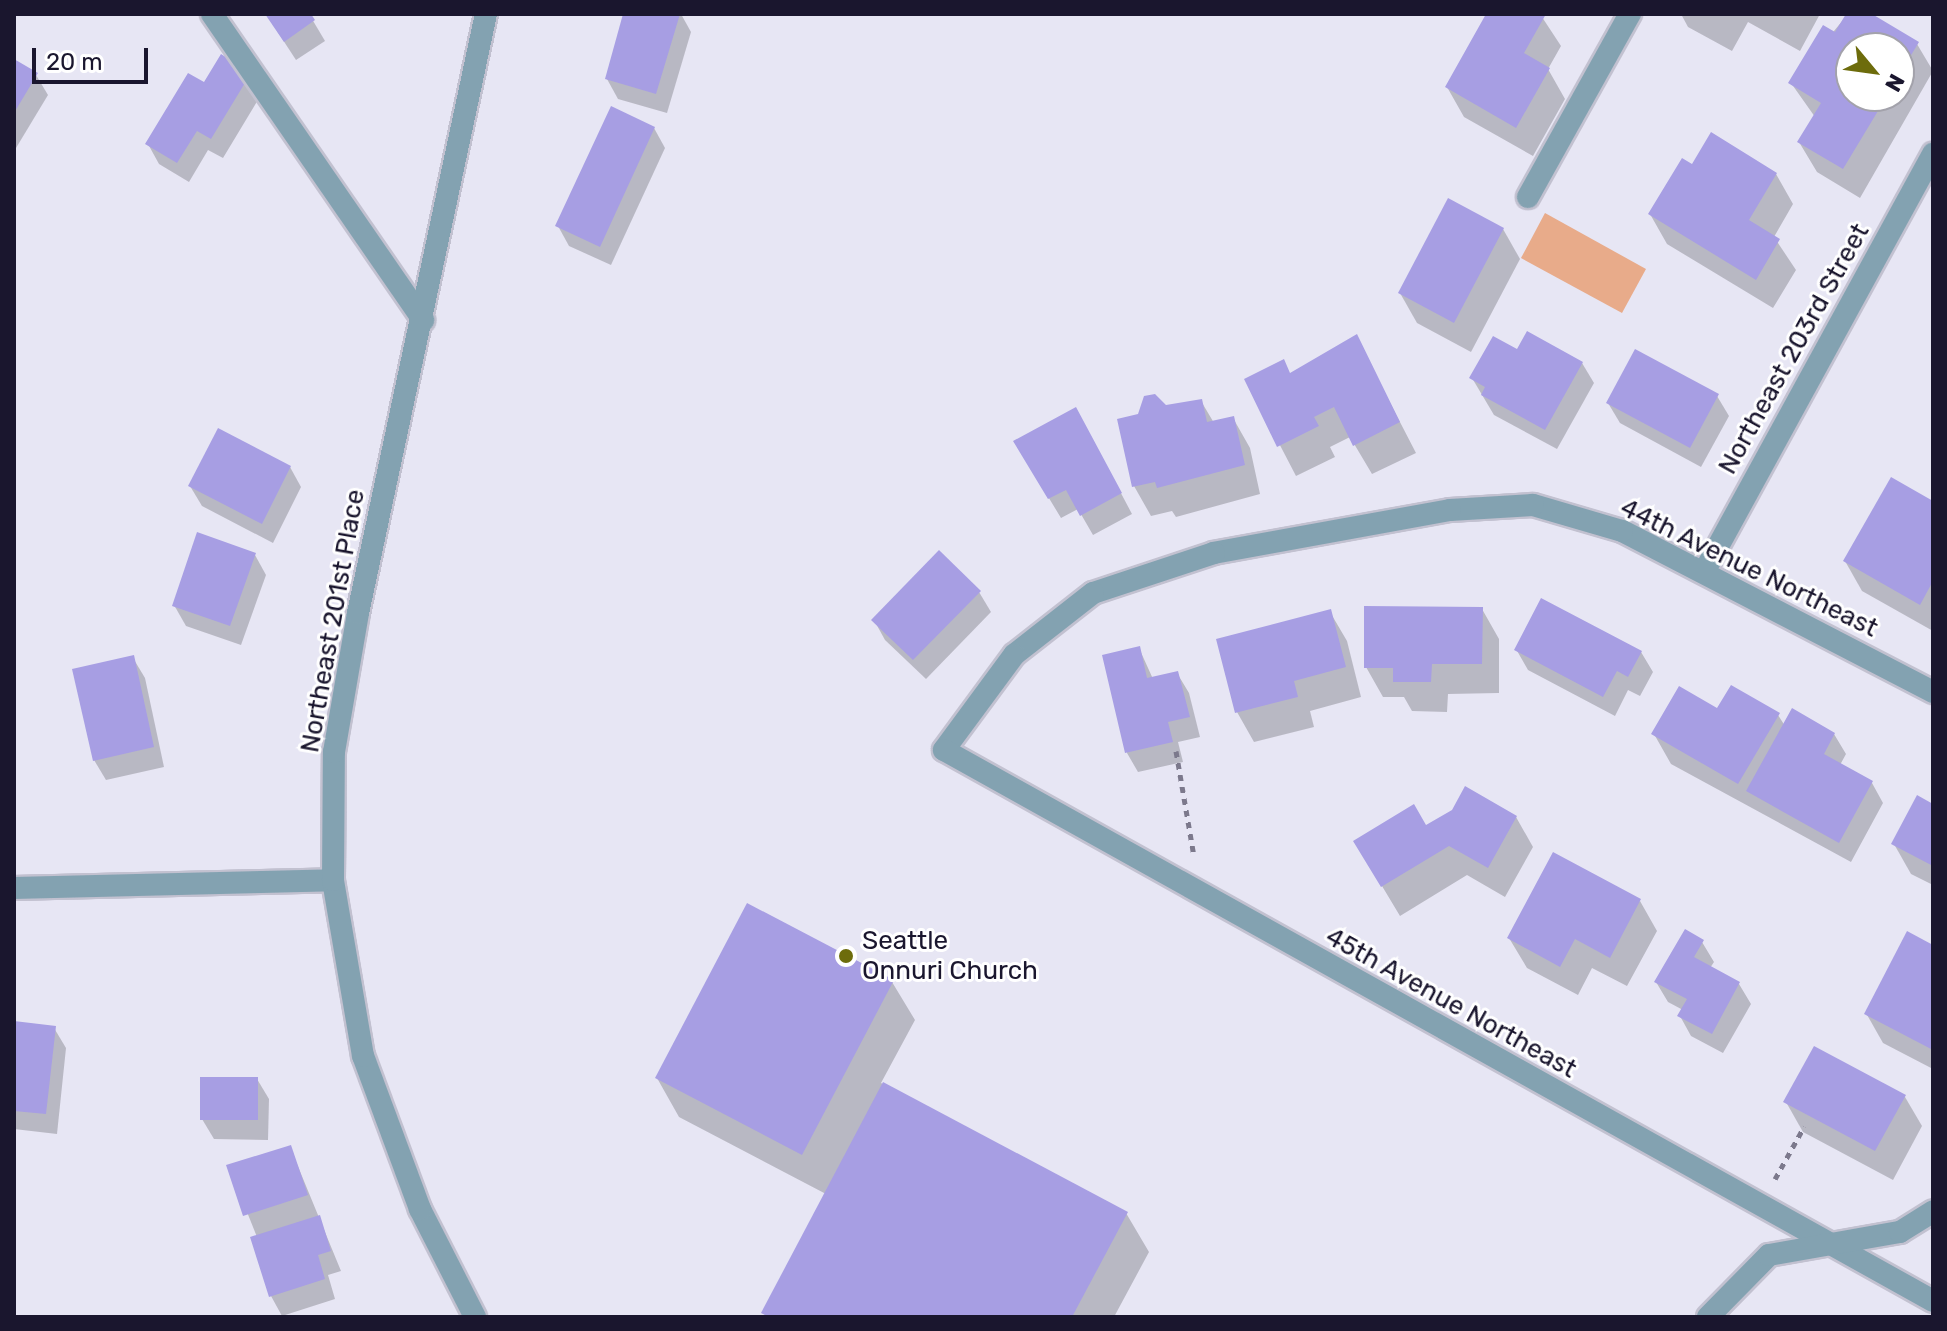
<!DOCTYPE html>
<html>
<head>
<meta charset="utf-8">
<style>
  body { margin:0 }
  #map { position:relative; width:1947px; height:1331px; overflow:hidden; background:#e7e6f4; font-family:Rubik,sans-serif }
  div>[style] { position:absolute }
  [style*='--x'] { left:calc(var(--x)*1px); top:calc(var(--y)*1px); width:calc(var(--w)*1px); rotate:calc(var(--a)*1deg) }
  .green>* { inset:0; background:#e8ab8a }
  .shadow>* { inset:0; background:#0003 }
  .building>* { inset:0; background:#a79ee3 }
  .path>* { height:5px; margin-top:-2.5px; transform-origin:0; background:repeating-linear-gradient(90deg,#7c798c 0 6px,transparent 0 12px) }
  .roads { filter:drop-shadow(2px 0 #c2c1d0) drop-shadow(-2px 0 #c2c1d0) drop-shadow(0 2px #c2c1d0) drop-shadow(0 -2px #c2c1d0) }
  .service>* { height:22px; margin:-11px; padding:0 11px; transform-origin:11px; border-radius:11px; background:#83a2b1 }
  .minor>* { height:22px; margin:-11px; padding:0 11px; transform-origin:11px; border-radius:11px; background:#83a2b1 }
  .tertiary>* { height:22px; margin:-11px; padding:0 11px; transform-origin:11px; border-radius:11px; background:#83a2b1 }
  .dots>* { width:22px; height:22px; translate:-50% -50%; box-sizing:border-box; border:4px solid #fff; border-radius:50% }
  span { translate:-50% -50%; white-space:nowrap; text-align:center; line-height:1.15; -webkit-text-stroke:6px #fff; paint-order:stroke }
  .street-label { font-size:26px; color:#1a162e }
  .poi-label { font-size:26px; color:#1a162e }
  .left { translate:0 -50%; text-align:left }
  .frame { position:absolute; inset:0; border:16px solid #1a162e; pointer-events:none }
  .north { position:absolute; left:1835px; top:32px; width:80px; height:80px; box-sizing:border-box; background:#fff; border:2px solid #a3a2ab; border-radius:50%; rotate:119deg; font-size:22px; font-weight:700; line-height:32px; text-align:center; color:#1a162e }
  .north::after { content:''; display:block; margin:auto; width:28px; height:36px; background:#6d6c0c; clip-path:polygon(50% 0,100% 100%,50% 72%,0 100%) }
  .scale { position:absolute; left:32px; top:48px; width:116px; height:36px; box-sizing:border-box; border:4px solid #1a162e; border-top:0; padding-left:10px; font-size:24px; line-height:28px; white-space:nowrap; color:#1a162e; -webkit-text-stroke:6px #fff; paint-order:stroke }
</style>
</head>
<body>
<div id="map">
  <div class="green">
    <div style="clip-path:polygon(1545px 213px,1646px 269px,1622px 313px,1521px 258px)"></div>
  </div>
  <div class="shadow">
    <div style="clip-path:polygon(266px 14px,309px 14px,325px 41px,296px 60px)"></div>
    <div style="clip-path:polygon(625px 14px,681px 14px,691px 32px,667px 113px,618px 99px,607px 79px)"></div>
    <div style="clip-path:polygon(1488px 14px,1540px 14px,1561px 46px,1548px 69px,1565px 99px,1533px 156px,1464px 117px,1447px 87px)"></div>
    <div style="clip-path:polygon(1681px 14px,1820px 14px,1800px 51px,1748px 22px,1732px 51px,1688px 27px)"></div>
    <div style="clip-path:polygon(evenodd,1848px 14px,1868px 14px,1917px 44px,1933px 71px,1860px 198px,1817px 172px,1799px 142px,1815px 117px,1791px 83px,1848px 14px,1851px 48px,1899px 48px,1899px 96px,1851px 96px,1851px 48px)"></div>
    <div style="clip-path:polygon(221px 57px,261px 95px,223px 158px,208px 150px,189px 182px,159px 164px,148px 144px,204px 85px)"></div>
    <div style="clip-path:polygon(14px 62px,36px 75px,48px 95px,16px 148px)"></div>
    <div style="clip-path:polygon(654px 128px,665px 148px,611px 265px,569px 246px,558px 226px)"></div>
    <div style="clip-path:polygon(1692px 166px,1776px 174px,1793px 204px,1774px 237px,1796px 270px,1773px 308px,1667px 244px,1650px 214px)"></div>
    <div style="clip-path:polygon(1503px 229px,1520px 259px,1471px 352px,1417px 323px,1400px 293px)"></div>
    <div style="clip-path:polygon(1356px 337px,1416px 453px,1372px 474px,1350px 437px,1330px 447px,1335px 457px,1296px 476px,1246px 380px,1291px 375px)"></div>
    <div style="clip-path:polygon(1518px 351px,1582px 363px,1594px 383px,1557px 449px,1494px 415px,1472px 378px)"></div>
    <div style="clip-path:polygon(1717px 396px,1729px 416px,1701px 467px,1620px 423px,1608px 403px)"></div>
    <div style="clip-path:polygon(1201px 401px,1214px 423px,1233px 418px,1250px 448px,1260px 494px,1176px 517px,1172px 511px,1151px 516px,1134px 486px,1166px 407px)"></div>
    <div style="clip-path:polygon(1087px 429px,1132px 514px,1093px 535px,1078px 509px,1061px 518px,1015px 442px)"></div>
    <div style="clip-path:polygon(290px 467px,301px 487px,273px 543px,202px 506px,190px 486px)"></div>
    <div style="clip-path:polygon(1933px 503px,1933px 631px,1862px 591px,1845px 561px)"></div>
    <div style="clip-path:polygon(255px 555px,266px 575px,241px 645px,186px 626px,174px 605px)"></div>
    <div style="clip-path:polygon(979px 592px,991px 612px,926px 679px,885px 640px,874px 620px)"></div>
    <div style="clip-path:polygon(1482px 609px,1499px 639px,1499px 693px,1448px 694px,1447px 712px,1412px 711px,1404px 697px,1383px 697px,1366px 667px)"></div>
    <div style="clip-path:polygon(1330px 612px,1347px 641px,1361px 697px,1310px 711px,1314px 727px,1254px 742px,1237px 712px)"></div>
    <div style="clip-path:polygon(1139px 648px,1153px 679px,1177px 673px,1189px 693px,1200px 737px,1178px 742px,1183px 762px,1138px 772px,1127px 753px)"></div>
    <div style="clip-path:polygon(1516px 649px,1641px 652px,1653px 672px,1640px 696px,1628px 690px,1615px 716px,1528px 670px)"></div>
    <div style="clip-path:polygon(133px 658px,145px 678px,164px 767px,106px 780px,94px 760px)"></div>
    <div style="clip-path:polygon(1718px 711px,1778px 715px,1785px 726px,1834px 734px,1846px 754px,1840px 765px,1872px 783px,1883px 803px,1851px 862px,1671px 764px,1654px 734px)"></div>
    <div style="clip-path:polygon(1933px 806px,1933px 885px,1911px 874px,1894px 844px)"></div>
    <div style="clip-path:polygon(1516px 817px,1533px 847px,1505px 897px,1467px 875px,1400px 916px,1373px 871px,1426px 828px)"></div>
    <div style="clip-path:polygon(1640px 901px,1657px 931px,1627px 986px,1592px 968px,1578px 995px,1527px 968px,1509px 938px)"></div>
    <div style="clip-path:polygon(1702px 942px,1714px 962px,1710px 968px,1739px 984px,1751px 1004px,1723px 1053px,1691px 1036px,1680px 1016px,1683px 1010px,1668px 1002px,1656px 982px)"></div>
    <div style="clip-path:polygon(1933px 947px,1933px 1069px,1883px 1043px,1866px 1013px)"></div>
    <div style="clip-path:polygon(892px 982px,915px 1020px,881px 1083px,1126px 1213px,1149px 1252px,1114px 1317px,766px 1317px,764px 1313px,826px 1194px,679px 1117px,657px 1078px)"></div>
    <div style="clip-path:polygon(14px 1023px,54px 1028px,66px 1048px,57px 1134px,14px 1129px)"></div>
    <div style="clip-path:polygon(257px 1079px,269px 1099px,268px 1140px,214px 1139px,202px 1119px)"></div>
    <div style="clip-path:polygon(1905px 1097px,1922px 1126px,1893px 1180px,1803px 1132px,1786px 1102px)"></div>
    <div style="clip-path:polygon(290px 1147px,341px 1271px,328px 1275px,335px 1299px,282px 1316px,271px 1296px,257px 1237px,229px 1167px)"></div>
  </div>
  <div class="building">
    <div style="clip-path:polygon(265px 14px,311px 14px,315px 20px,284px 42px)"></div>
    <div style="clip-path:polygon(623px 14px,680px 14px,656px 94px,605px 79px)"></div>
    <div style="clip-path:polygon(1486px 14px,1546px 14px,1524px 53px,1550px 68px,1516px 128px,1445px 87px)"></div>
    <div style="clip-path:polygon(1846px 14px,1872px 14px,1919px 42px,1899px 75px,1899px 48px,1851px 48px,1851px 96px,1887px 96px,1843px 169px,1797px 142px,1821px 103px,1788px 83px,1823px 25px,1835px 32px)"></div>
    <div style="clip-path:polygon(221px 54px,251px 73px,211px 139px,197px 131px,177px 163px,145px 144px,188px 73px,204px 82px)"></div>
    <div style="clip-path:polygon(14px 59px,38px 73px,14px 113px)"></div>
    <div style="clip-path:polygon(611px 106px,655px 127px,600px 247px,555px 226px)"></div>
    <div style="clip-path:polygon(1711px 132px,1777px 173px,1749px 220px,1780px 239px,1756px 280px,1648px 214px,1682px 158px,1692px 164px)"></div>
    <div style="clip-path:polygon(1448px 198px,1504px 228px,1454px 323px,1398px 293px)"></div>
    <div style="clip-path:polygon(1527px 331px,1583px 362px,1545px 430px,1481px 395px,1485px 387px,1469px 378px,1493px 336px,1517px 349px)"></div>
    <div style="clip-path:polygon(1357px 334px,1400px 422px,1353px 446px,1334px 407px,1314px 417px,1319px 426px,1277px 447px,1244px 379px,1284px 359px,1290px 373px)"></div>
    <div style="clip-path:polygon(1635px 349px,1719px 394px,1690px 448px,1606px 403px)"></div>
    <div style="clip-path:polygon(1155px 394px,1166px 405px,1202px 399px,1207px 422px,1234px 416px,1245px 465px,1157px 488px,1155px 482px,1132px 487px,1117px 419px,1138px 414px,1144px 396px)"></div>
    <div style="clip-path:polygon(1076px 407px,1122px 493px,1080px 516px,1066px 490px,1048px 499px,1013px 441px)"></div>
    <div style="clip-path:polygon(218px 428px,291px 466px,262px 524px,188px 486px)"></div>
    <div style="clip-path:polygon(1891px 477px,1933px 501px,1933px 581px,1920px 605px,1843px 561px)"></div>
    <div style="clip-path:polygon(197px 532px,256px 553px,230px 626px,172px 606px)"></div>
    <div style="clip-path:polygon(939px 550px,981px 591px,913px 660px,871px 620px)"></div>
    <div style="clip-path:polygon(1541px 598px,1642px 651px,1628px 677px,1617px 671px,1603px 697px,1514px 650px)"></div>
    <div style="clip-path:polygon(1364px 606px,1483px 607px,1482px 664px,1432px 664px,1431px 682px,1393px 682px,1393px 668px,1364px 668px)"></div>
    <div style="clip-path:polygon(1331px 609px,1346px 667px,1294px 681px,1298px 697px,1235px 713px,1216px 639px)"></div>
    <div style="clip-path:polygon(1140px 646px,1147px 678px,1178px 671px,1190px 717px,1168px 722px,1173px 742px,1125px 753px,1102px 655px)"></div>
    <div style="clip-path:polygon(134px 655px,154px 747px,93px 761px,72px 669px)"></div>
    <div style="clip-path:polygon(1731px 685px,1780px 713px,1738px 784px,1651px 734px,1679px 686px,1717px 708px)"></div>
    <div style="clip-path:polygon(1792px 708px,1835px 733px,1824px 754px,1873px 781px,1839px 843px,1746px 791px)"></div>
    <div style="clip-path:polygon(1465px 786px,1517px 816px,1488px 868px,1449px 846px,1381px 887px,1353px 841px,1414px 804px,1426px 825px,1452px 810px)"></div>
    <div style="clip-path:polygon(1917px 795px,1933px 804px,1933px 866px,1891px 844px)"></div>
    <div style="clip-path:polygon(1553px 852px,1641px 899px,1610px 958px,1575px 939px,1560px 967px,1507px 938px)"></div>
    <div style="clip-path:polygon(747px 903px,894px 980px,802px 1155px,655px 1078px)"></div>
    <div style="clip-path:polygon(1685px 929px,1704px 940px,1694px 957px,1740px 982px,1712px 1034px,1677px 1016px,1687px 999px,1654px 982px)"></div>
    <div style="clip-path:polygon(1907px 931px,1933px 945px,1933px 1050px,1864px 1014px)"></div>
    <div style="clip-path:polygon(14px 1021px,56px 1026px,46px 1114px,14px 1111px)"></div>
    <div style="clip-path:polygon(1814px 1046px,1906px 1095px,1875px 1151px,1783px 1102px)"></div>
    <div style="clip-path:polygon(200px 1077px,258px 1077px,258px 1120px,200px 1120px)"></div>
    <div style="clip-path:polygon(883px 1082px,1128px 1212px,1072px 1317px,769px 1317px,761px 1313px)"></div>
    <div style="clip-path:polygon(291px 1145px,308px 1195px,243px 1216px,226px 1165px)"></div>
    <div style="clip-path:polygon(320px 1215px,331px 1251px,318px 1255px,325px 1279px,269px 1297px,250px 1237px)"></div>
  </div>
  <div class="path">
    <div style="--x:1176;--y:751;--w:107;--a:80.3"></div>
    <div style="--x:1775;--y:1179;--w:60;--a:-60.9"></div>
  </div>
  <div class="roads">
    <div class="service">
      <div style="--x:14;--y:888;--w:319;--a:-1.4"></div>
    </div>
    <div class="minor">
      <div style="--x:212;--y:14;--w:372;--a:55.4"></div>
      <div style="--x:1528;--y:197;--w:210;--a:-60.9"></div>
      <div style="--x:1704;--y:572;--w:477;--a:-61.3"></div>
      <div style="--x:1933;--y:692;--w:350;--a:-152.6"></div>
      <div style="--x:1622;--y:531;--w:93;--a:-163.7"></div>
      <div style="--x:1533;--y:505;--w:83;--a:176.6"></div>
      <div style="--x:1450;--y:510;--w:240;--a:169.7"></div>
      <div style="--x:1214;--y:553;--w:127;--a:161.7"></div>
      <div style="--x:1093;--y:593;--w:100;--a:141.9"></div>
      <div style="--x:1014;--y:655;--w:118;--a:126.4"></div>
      <div style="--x:944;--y:750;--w:1132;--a:29.12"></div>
      <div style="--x:1708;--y:1317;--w:87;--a:-45.5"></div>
      <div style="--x:1769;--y:1255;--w:133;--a:-10"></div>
      <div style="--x:1900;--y:1232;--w:39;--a:-32"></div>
    </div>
    <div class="tertiary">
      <div style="--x:475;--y:1317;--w:121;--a:-117"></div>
      <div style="--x:420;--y:1209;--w:163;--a:-110.4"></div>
      <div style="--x:363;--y:1056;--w:179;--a:-99.7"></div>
      <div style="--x:333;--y:880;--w:128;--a:-89.6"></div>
      <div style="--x:334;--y:752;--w:141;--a:-80.2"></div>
      <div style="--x:358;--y:613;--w:613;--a:-77.94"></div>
    </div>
  </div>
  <div class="dots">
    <div style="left:846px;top:956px;background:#6d6c0c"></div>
  </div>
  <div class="street-label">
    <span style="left:1794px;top:349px;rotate:-61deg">Northeast 203rd Street</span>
    <span style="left:1749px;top:568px;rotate:26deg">44th Avenue Northeast</span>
    <span style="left:333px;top:621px;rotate:-80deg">Northeast 201st Place</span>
    <span style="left:1451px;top:1003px;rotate:29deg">45th Avenue Northeast</span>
  </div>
  <div class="poi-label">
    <span class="left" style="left:862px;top:956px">Seattle<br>Onnuri Church</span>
  </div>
  <div class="frame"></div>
  <div class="north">N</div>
  <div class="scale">20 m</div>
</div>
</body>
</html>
